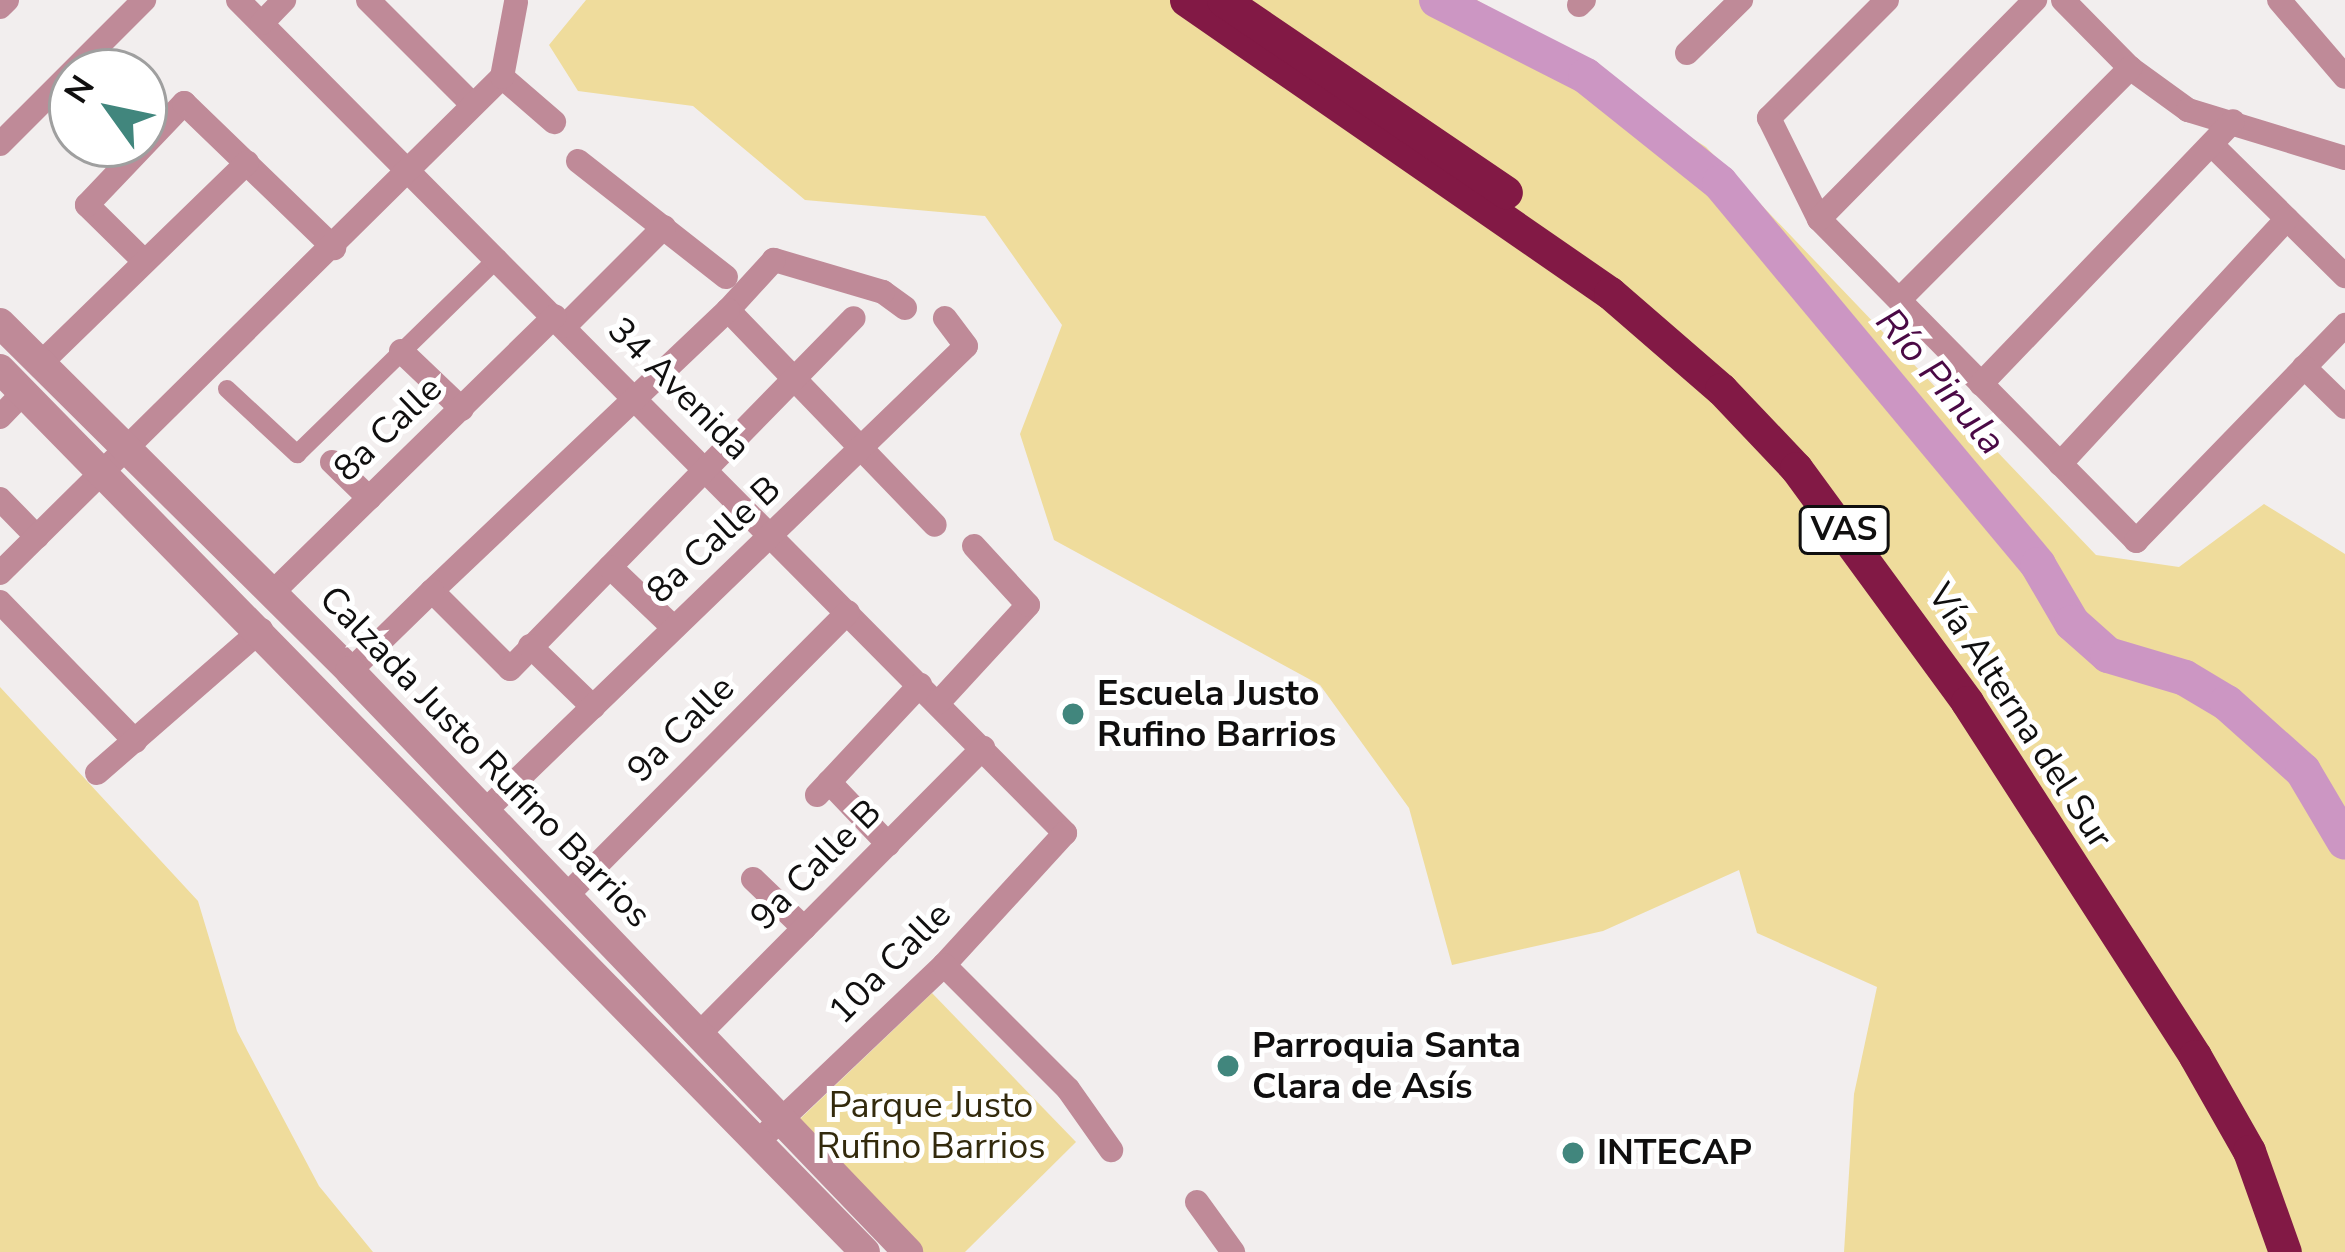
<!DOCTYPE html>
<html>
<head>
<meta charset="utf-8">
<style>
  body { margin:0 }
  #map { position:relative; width:2345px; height:1252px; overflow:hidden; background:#f2eeee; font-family:"Nunito Sans",sans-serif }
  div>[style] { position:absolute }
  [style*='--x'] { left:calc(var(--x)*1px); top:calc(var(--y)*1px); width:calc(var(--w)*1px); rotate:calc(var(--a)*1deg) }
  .green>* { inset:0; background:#efdc9c }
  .river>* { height:36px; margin:-18px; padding:0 18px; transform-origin:18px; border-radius:18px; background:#cc96c3 }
  .pedestrian>* { height:18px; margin:-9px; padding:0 9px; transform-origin:9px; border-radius:9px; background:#bf8a98 }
  .minor>* { height:24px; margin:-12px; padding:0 12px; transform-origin:12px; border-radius:12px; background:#bf8a98 }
  .tertiary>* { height:30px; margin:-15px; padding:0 15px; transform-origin:15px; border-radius:15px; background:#bf8a98 }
  .trunk>* { height:33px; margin:-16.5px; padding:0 16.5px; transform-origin:16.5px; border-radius:16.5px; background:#821945 }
  .dots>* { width:33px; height:33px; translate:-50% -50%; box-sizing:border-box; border:6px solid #fff; border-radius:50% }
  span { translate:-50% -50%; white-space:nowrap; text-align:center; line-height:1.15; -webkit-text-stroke:10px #fff; paint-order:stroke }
  .shield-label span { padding:3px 9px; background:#fff; border:3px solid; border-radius:9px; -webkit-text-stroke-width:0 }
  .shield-label { font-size:33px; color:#100f0f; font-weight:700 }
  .street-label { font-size:36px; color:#100f0f }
  .poi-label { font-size:36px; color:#100f0f; font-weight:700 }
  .left { translate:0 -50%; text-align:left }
  .park-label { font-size:36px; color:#332a0c }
  .water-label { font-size:39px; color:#4a0945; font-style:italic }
  .north { position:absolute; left:48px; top:48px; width:120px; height:120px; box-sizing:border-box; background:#fff; border:3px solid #9f9f9f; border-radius:50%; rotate:303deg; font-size:33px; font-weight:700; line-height:48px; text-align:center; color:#100f0f }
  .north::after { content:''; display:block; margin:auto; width:42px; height:54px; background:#41867d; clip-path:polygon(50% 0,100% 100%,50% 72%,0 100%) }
</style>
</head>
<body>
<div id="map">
  <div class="green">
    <div style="clip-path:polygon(586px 0,1477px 0,1706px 147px,2096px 555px,2179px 567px,2264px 504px,2345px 554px,2345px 1252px,1844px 1252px,1854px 1094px,1877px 987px,1757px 933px,1739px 870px,1603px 931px,1452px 965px,1409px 808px,1320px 685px,1054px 540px,1020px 434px,1062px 325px,985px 216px,805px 200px,693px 106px,578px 91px,549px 45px)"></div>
    <div style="clip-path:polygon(0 687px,198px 901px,237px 1031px,319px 1186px,373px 1252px,0 1252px)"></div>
    <div style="clip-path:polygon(932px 993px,1076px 1142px,965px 1252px,922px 1252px,800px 1119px)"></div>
  </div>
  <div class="river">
    <div style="--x:1437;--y:0;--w:167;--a:27"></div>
    <div style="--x:1586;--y:76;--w:171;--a:38.6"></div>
    <div style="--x:1720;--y:183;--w:497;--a:50.2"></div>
    <div style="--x:2038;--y:565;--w:67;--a:59.6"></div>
    <div style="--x:2072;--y:623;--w:48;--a:41.6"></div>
    <div style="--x:2108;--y:655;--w:80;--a:16.6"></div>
    <div style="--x:2185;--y:678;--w:49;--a:30.8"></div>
    <div style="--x:2227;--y:703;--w:102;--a:41.8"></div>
    <div style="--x:2303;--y:771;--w:82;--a:59.4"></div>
  </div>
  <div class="pedestrian">
    <div style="--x:227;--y:389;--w:96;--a:42.9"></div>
    <div style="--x:297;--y:454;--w:281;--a:-44.3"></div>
  </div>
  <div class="minor">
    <div style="--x:238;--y:0;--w:1174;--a:45.21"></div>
    <div style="--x:1065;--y:833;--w:179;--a:132.5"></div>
    <div style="--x:944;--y:965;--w:240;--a:136.5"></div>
    <div style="--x:368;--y:0;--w:146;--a:45"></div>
    <div style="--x:1887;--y:0;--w:167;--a:135"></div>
    <div style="--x:1769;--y:118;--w:113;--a:63.7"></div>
    <div style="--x:1819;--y:219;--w:452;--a:45.4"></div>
    <div style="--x:2136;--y:541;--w:301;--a:-45.9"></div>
    <div style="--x:2063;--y:0;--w:95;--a:45.4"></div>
    <div style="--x:2130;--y:68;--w:72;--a:35.9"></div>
    <div style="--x:2188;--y:110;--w:164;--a:17"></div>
    <div style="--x:2279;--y:0;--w:101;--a:49.4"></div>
    <div style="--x:1579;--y:5;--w:7;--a:-45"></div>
    <div style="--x:0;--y:7;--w:10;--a:-45"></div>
    <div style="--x:262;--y:23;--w:32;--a:-46"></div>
    <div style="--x:1687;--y:53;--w:76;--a:-44.5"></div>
    <div style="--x:502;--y:77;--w:69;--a:40.9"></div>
    <div style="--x:0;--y:144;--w:204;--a:-45"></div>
    <div style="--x:2214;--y:147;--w:184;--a:44.6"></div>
    <div style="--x:578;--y:161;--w:188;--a:38.1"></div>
    <div style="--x:1819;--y:219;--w:308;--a:-45.4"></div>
    <div style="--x:144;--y:261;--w:80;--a:-135.5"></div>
    <div style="--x:87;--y:205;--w:141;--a:-46.4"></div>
    <div style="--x:184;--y:103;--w:209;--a:44"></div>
    <div style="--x:1901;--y:298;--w:325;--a:-45.1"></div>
    <div style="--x:905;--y:308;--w:27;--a:-144"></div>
    <div style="--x:883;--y:292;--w:114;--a:-163.6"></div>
    <div style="--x:774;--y:260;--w:68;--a:132.6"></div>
    <div style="--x:728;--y:310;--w:298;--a:46.1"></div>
    <div style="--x:728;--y:310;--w:408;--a:136.5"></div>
    <div style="--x:432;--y:591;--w:110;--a:45"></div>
    <div style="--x:510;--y:669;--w:491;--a:-45.6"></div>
    <div style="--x:565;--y:326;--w:140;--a:-45"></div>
    <div style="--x:401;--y:351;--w:84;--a:43.6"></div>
    <div style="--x:40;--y:364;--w:289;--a:-44.2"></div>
    <div style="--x:2304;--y:367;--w:57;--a:44.3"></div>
    <div style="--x:1981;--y:384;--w:364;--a:-46.2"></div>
    <div style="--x:0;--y:417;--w:33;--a:-46"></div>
    <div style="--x:332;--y:462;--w:52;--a:44.2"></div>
    <div style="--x:2060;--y:464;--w:334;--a:-47.2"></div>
    <div style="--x:0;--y:499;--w:53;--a:45.8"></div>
    <div style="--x:610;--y:567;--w:88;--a:43.6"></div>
    <div style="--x:0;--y:573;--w:706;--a:-44.66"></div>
    <div style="--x:502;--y:77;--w:76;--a:-79.4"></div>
    <div style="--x:271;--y:594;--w:397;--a:-44.4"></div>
    <div style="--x:0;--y:602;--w:194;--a:45.8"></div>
    <div style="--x:530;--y:646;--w:88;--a:44.1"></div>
    <div style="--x:350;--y:671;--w:115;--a:-44.3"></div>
    <div style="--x:938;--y:703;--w:133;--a:-47.4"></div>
    <div style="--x:1028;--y:605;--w:80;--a:-132.5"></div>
    <div style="--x:97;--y:773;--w:218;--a:-41.1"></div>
    <div style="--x:829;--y:782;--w:86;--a:46.4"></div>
    <div style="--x:817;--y:795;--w:151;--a:-46.9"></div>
    <div style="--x:484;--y:812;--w:670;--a:-44.03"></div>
    <div style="--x:966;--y:346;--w:35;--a:-127"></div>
    <div style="--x:753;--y:879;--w:71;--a:43.9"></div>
    <div style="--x:566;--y:896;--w:400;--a:-45.2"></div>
    <div style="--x:944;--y:965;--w:175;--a:45"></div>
    <div style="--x:1068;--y:1089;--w:75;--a:54.8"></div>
    <div style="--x:700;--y:1033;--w:402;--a:-45.2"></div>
    <div style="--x:1197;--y:1202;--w:62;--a:54.2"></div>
  </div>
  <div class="tertiary">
    <div style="--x:0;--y:323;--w:494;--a:44.8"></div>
    <div style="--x:350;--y:671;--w:806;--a:46.16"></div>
    <div style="--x:0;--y:369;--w:1236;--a:45.59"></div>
  </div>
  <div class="trunk">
    <div style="--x:1186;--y:0;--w:515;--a:34.65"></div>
    <div style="--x:1610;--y:293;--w:147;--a:40.9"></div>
    <div style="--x:1721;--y:389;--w:109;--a:46.5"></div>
    <div style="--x:1796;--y:468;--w:290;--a:53.8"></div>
    <div style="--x:1967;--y:702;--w:421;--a:57.2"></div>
    <div style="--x:2195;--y:1056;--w:109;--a:60.4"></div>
    <div style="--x:2249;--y:1151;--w:107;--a:70.4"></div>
    <div style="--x:1223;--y:0;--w:342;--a:34.2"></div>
  </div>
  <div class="dots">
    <div style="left:1073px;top:714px;background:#41867d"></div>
    <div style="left:1228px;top:1066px;background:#41867d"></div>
    <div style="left:1573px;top:1153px;background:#41867d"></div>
  </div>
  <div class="shield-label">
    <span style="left:1844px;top:530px">VAS</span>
  </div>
  <div class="street-label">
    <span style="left:679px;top:389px;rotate:45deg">34 Avenida</span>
    <span style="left:388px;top:429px;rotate:-44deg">8a Calle</span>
    <span style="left:714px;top:540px;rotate:-43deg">8a Calle B</span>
    <span style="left:2020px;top:716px;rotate:57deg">Vía Alterna del Sur</span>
    <span style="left:681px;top:729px;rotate:-45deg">9a Calle</span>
    <span style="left:485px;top:757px;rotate:46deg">Calzada Justo Rufino Barrios</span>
    <span style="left:816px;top:865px;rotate:-45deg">9a Calle B</span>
    <span style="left:890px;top:963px;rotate:-45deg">10a Calle</span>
  </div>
  <div class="poi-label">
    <span class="left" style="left:1097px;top:714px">Escuela Justo<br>Rufino Barrios</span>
    <span class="left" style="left:1252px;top:1066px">Parroquia Santa<br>Clara de Asís</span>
    <span class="left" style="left:1597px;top:1153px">INTECAP</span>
  </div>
  <div class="park-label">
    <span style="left:931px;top:1126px">Parque Justo<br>Rufino Barrios</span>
  </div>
  <div class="water-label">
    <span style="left:1940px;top:382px;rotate:50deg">Río Pinula</span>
  </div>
  <div class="north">N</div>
</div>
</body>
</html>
